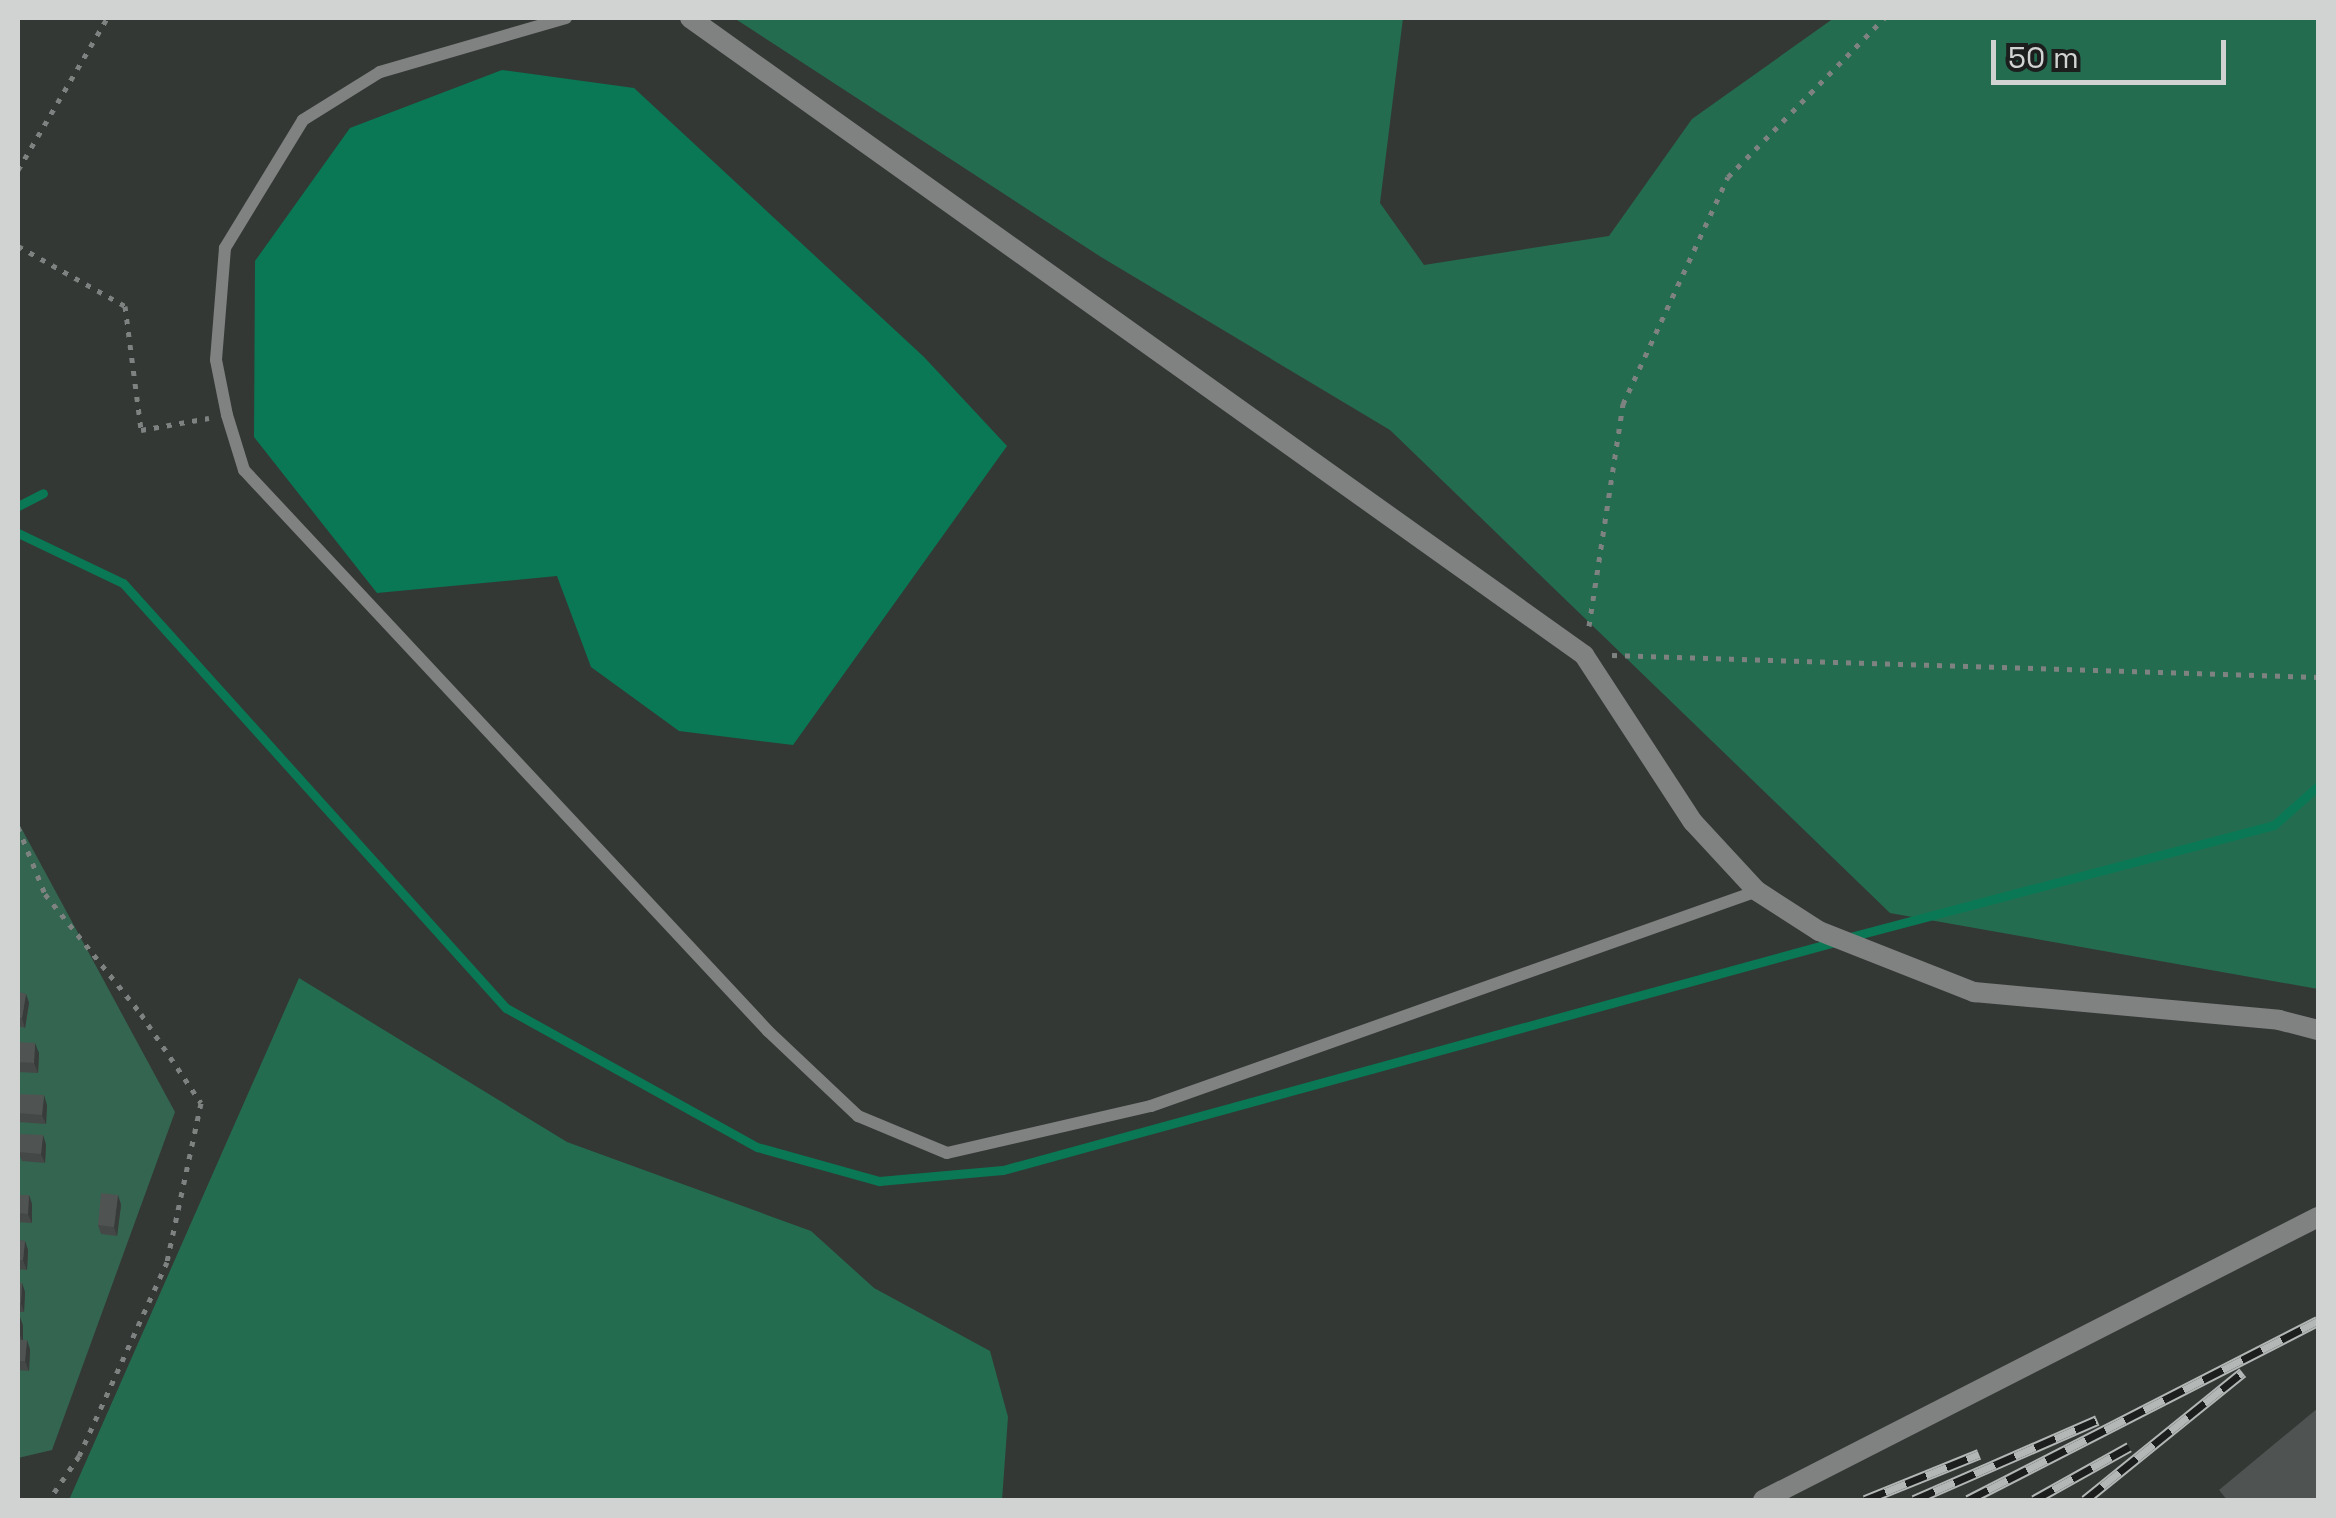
<!DOCTYPE html>
<html>
<head>
<meta charset="utf-8">
<style>
  body { margin:0 }
  #map { position:relative; width:2336px; height:1518px; overflow:hidden; background:#333835; font-family:"Space Grotesk",sans-serif }
  div>[style] { position:absolute }
  [style*='--x'] { left:calc(var(--x)*1px); top:calc(var(--y)*1px); width:calc(var(--w)*1px); rotate:calc(var(--a)*1deg) }
  .green>* { inset:0; background:#346550 }
  .forest>* { inset:0; background:#246c50 }
  .water>* { inset:0; background:#0a7854 }
  .stream>* { height:9px; margin:-4.5px; padding:0 4.5px; transform-origin:4.5px; border-radius:4.5px; background:#0a7854 }
  .path>* { height:5px; margin-top:-2.5px; transform-origin:0; background:repeating-linear-gradient(90deg,#7e8280 0 5px,transparent 0 13px) }
  .service>* { height:12px; margin:-6px; padding:0 6px; transform-origin:6px; border-radius:6px; background:#808281 }
  .minor>* { height:20px; margin:-10px; padding:0 10px; transform-origin:10px; border-radius:10px; background:#808281 }
  .rail>* { height:11px; margin-top:-5.5px; transform-origin:0; background:repeating-linear-gradient(90deg,#1c1e1d 0 22px,#b3b7b5 0 44px); box-sizing:border-box; border-block:2px solid #b3b7b5 }
  .wall>* { inset:0; background:#444847 }
  .shaded-wall>* { inset:0; background:#373b39 }
  .building>* { inset:0; background:#4f5452 }
  span { translate:-50% -50%; white-space:nowrap; text-align:center; line-height:1.15; -webkit-text-stroke:8px #1c1e1d; paint-order:stroke }
  .frame { position:absolute; inset:0; border:20px solid #d0d3d1; pointer-events:none }
  .scale { position:absolute; left:1991px; top:40px; width:235px; height:45px; box-sizing:border-box; border:5px solid #d0d3d1; border-top:0; padding-left:12px; font-size:30px; line-height:35px; white-space:nowrap; color:#d0d3d1; -webkit-text-stroke:8px #1c1e1d; paint-order:stroke }
</style>
</head>
<body>
<div id="map">
  <div class="green">
    <div style="clip-path:polygon(18px 822px,175px 1112px,52px 1450px,18px 1458px)"></div>
  </div>
  <div class="forest">
    <div style="clip-path:polygon(734px 18px,1403px 18px,1380px 203px,1424px 265px,1609px 236px,1692px 119px,1834px 18px,2318px 18px,2318px 989px,1890px 913px,1390px 430px,1101px 257px)"></div>
    <div style="clip-path:polygon(299px 978px,567px 1142px,811px 1231px,874px 1288px,990px 1351px,1008px 1417px,1002px 1500px,69px 1500px)"></div>
  </div>
  <div class="water">
    <div style="clip-path:polygon(502px 70px,634px 88px,924px 357px,1007px 446px,793px 745px,679px 731px,591px 667px,557px 576px,377px 593px,254px 437px,255px 261px,350px 128px)"></div>
  </div>
  <div class="stream">
    <div style="--x:18;--y:506;--w:28;--a:-27"></div>
    <div style="--x:18;--y:533;--w:116;--a:25.5"></div>
    <div style="--x:123;--y:583;--w:572;--a:47.98"></div>
    <div style="--x:506;--y:1008;--w:287;--a:29"></div>
    <div style="--x:757;--y:1147;--w:127;--a:15.6"></div>
    <div style="--x:879;--y:1181;--w:124;--a:-5.1"></div>
    <div style="--x:1003;--y:1170;--w:863;--a:-15.33"></div>
    <div style="--x:1850;--y:937;--w:439;--a:-14.8"></div>
    <div style="--x:2274;--y:825;--w:59;--a:-41.6"></div>
  </div>
  <div class="path">
    <div style="--x:18;--y:170;--w:176;--a:-59.6"></div>
    <div style="--x:18;--y:246;--w:123;--a:29.3"></div>
    <div style="--x:125;--y:306;--w:125;--a:82.6"></div>
    <div style="--x:141;--y:430;--w:69;--a:-10"></div>
    <div style="--x:1589;--y:626;--w:225;--a:-81.3"></div>
    <div style="--x:1623;--y:404;--w:250;--a:-65.2"></div>
    <div style="--x:1728;--y:177;--w:223;--a:-45.5"></div>
    <div style="--x:1612;--y:655;--w:706;--a:1.78"></div>
    <div style="--x:18;--y:827;--w:72;--a:68.1"></div>
    <div style="--x:45;--y:894;--w:154;--a:51.3"></div>
    <div style="--x:141;--y:1014;--w:107;--a:56"></div>
    <div style="--x:201;--y:1103;--w:163;--a:102.1"></div>
    <div style="--x:167;--y:1262;--w:213;--a:114.4"></div>
    <div style="--x:79;--y:1456;--w:53;--a:124.3"></div>
  </div>
  <div class="service">
    <div style="--x:566;--y:18;--w:194;--a:163.8"></div>
    <div style="--x:380;--y:72;--w:91;--a:148.1"></div>
    <div style="--x:303;--y:120;--w:150;--a:121.4"></div>
    <div style="--x:225;--y:248;--w:112;--a:94.6"></div>
    <div style="--x:216;--y:360;--w:56;--a:78.7"></div>
    <div style="--x:227;--y:415;--w:58;--a:72.8"></div>
    <div style="--x:244;--y:470;--w:768;--a:46.95"></div>
    <div style="--x:768;--y:1031;--w:124;--a:43.4"></div>
    <div style="--x:858;--y:1116;--w:96;--a:22.6"></div>
    <div style="--x:947;--y:1153;--w:209;--a:-13"></div>
    <div style="--x:1151;--y:1106;--w:643;--a:-19.53"></div>
  </div>
  <div class="minor">
    <div style="--x:690;--y:18;--w:1098;--a:35.47"></div>
    <div style="--x:1584;--y:655;--w:199;--a:56.9"></div>
    <div style="--x:1693;--y:822;--w:94;--a:47.2"></div>
    <div style="--x:1757;--y:891;--w:74;--a:32.8"></div>
    <div style="--x:1819;--y:931;--w:167;--a:21.5"></div>
    <div style="--x:1974;--y:992;--w:306;--a:5.2"></div>
    <div style="--x:2279;--y:1020;--w:40;--a:14.4"></div>
    <div style="--x:1763;--y:1500;--w:623;--a:-27.02"></div>
  </div>
  <div class="rail">
    <div style="--x:1865;--y:1500;--w:123;--a:-22"></div>
    <div style="--x:1914;--y:1500;--w:200;--a:-23.6"></div>
    <div style="--x:1968;--y:1500;--w:393;--a:-27.1"></div>
    <div style="--x:2034;--y:1500;--w:109;--a:-29.2"></div>
    <div style="--x:2085;--y:1500;--w:203;--a:-39"></div>
  </div>
  <div class="wall">
    <div style="clip-path:polygon(18px 992px,26px 994px,29px 1003px,25px 1028px,18px 1026px)"></div>
    <div style="clip-path:polygon(18px 1042px,39px 1053px,38px 1073px,18px 1072px)"></div>
    <div style="clip-path:polygon(18px 1094px,47px 1105px,46px 1124px,19px 1122px)"></div>
    <div style="clip-path:polygon(43px 1135px,46px 1145px,45px 1163px,22px 1161px,18px 1152px)"></div>
    <div style="clip-path:polygon(18px 1195px,29px 1195px,32px 1204px,32px 1223px,18px 1222px)"></div>
    <div style="clip-path:polygon(118px 1195px,121px 1205px,117px 1236px,101px 1234px,98px 1225px)"></div>
    <div style="clip-path:polygon(18px 1240px,25px 1241px,28px 1250px,27px 1270px,18px 1269px)"></div>
    <div style="clip-path:polygon(18px 1283px,22px 1283px,25px 1292px,24px 1312px,18px 1312px)"></div>
    <div style="clip-path:polygon(18px 1316px,20px 1317px,23px 1326px,23px 1340px,30px 1349px,29px 1371px,18px 1370px)"></div>
  </div>
  <div class="shaded-wall">
    <div style="clip-path:polygon(26px 994px,29px 1003px,25px 1028px,22px 1018px)"></div>
    <div style="clip-path:polygon(35px 1043px,39px 1053px,38px 1073px,34px 1063px)"></div>
    <div style="clip-path:polygon(44px 1095px,47px 1105px,46px 1124px,42px 1115px)"></div>
    <div style="clip-path:polygon(43px 1135px,46px 1145px,45px 1163px,41px 1154px)"></div>
    <div style="clip-path:polygon(29px 1195px,32px 1204px,32px 1223px,28px 1214px)"></div>
    <div style="clip-path:polygon(118px 1195px,121px 1205px,117px 1236px,114px 1227px)"></div>
    <div style="clip-path:polygon(25px 1241px,28px 1250px,27px 1270px,23px 1260px)"></div>
    <div style="clip-path:polygon(22px 1283px,25px 1292px,24px 1312px,21px 1303px)"></div>
    <div style="clip-path:polygon(20px 1317px,23px 1326px,23px 1342px,19px 1332px)"></div>
    <div style="clip-path:polygon(27px 1340px,30px 1349px,29px 1371px,25px 1361px)"></div>
  </div>
  <div class="building">
    <div style="clip-path:polygon(18px 992px,26px 994px,22px 1018px,18px 1018px)"></div>
    <div style="clip-path:polygon(18px 1042px,35px 1043px,34px 1063px,18px 1062px)"></div>
    <div style="clip-path:polygon(18px 1094px,44px 1095px,42px 1115px,18px 1113px)"></div>
    <div style="clip-path:polygon(20px 1134px,43px 1135px,41px 1154px,18px 1152px)"></div>
    <div style="clip-path:polygon(101px 1193px,118px 1195px,114px 1227px,98px 1225px)"></div>
    <div style="clip-path:polygon(18px 1195px,29px 1195px,28px 1214px,18px 1213px)"></div>
    <div style="clip-path:polygon(18px 1240px,25px 1241px,23px 1260px,18px 1260px)"></div>
    <div style="clip-path:polygon(18px 1283px,22px 1283px,21px 1303px,18px 1303px)"></div>
    <div style="clip-path:polygon(18px 1316px,20px 1317px,19px 1332px,18px 1332px)"></div>
    <div style="clip-path:polygon(18px 1340px,27px 1340px,25px 1361px,18px 1361px)"></div>
    <div style="clip-path:polygon(2318px 1408px,2318px 1500px,2227px 1500px,2219px 1490px)"></div>
  </div>
  <div class="frame"></div>
  <div class="scale">50 m</div>
</div>
</body>
</html>
